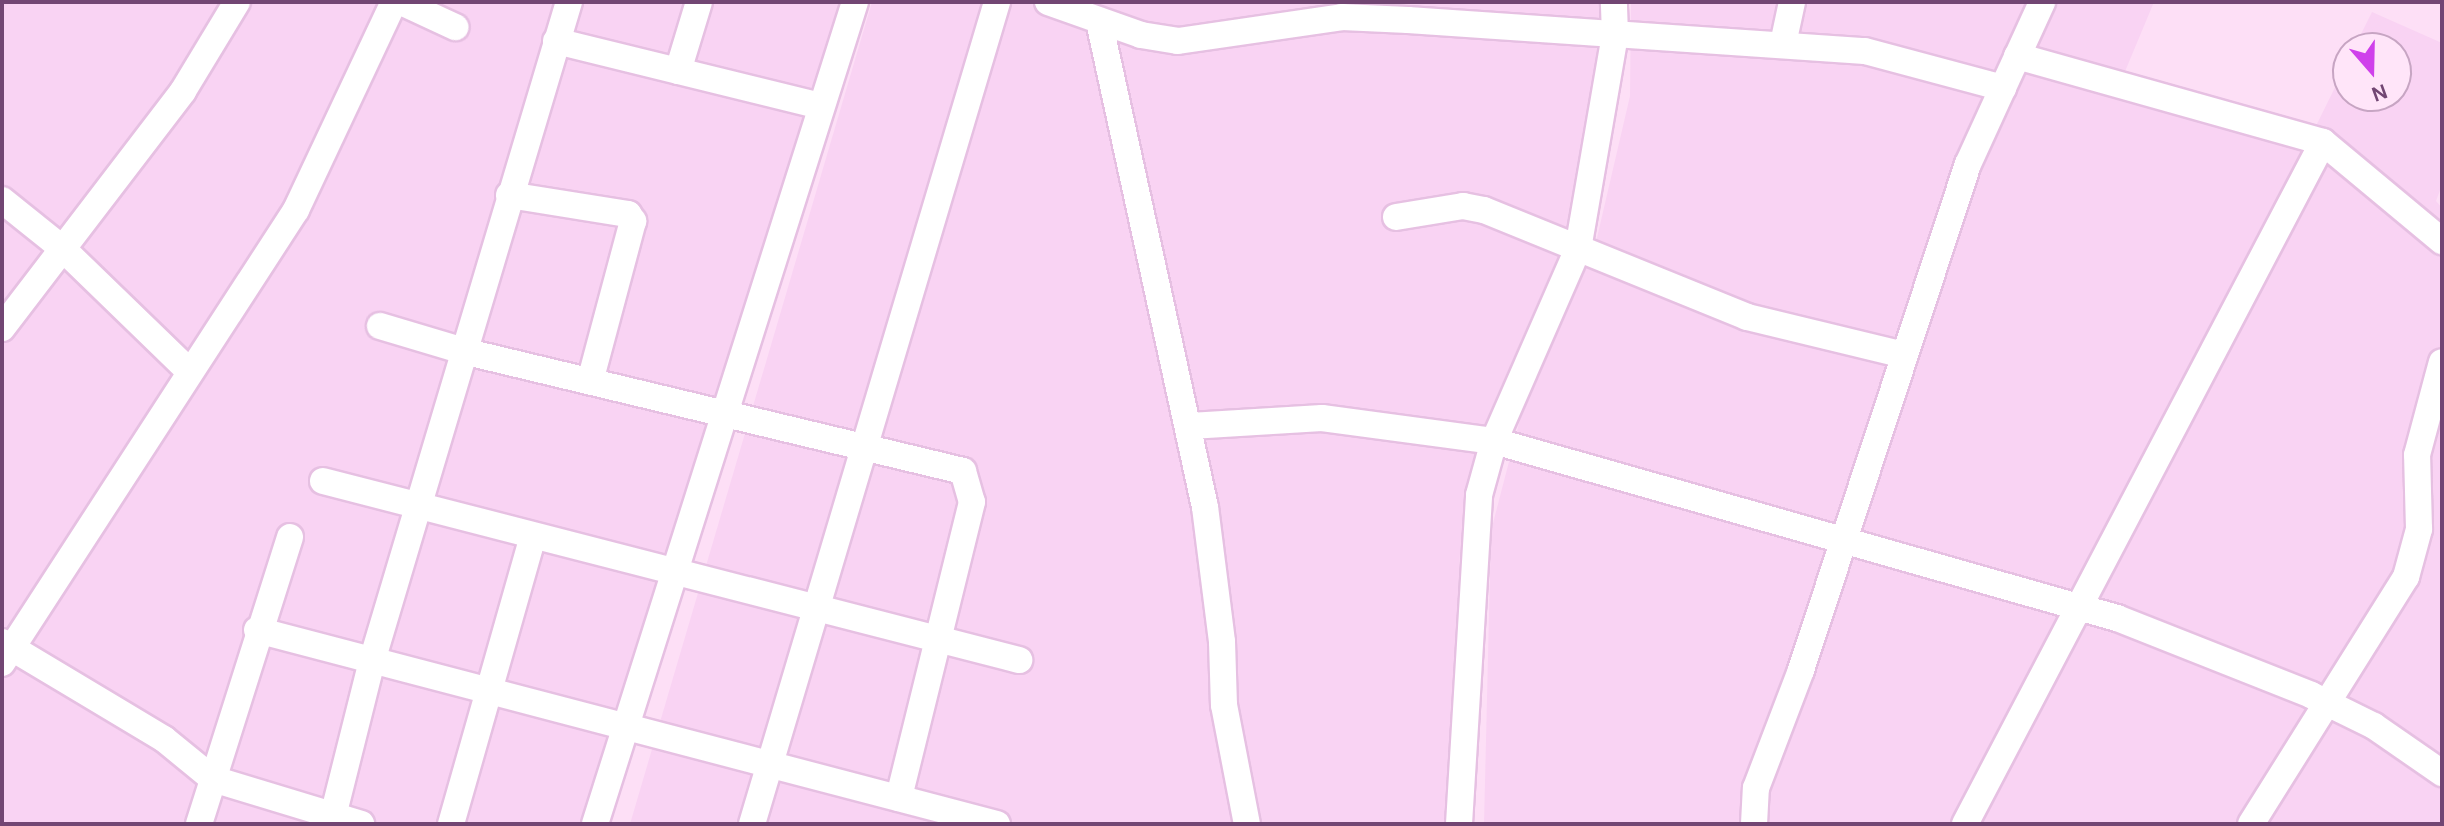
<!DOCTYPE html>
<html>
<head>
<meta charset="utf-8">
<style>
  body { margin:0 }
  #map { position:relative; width:2444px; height:826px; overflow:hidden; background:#fddff6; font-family:Karla,sans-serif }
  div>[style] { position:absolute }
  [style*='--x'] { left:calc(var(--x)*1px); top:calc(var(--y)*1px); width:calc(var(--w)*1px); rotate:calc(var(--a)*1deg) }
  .residential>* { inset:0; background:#f9d3f3 }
  .roads { filter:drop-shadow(2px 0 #e6c0e2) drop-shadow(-2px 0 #e6c0e2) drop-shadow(0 2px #e6c0e2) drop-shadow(0 -2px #e6c0e2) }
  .minor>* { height:26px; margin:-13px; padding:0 13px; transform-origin:13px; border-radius:13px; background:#fff }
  span { translate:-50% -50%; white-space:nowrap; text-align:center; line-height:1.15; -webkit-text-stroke:6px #ffe5f9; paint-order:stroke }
  .frame { position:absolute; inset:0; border:4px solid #724673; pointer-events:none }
  .north { position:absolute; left:2332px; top:32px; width:80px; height:80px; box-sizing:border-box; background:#ffe5f9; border:2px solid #c7a5c3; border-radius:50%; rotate:160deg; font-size:22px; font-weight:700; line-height:32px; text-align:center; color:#724673 }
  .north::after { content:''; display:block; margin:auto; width:28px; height:36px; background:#cf40eb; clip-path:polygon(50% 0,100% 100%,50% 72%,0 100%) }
</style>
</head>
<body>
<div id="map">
  <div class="residential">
    <div style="clip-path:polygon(2px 2px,842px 2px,608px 824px,2px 824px)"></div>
    <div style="clip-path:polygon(872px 2px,1604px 2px,1602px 94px,1575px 217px,1484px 425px,1460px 552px,1449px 824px,630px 824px)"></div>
    <div style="clip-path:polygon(1631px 2px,2154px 2px,2116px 93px,2312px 134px,2348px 61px,2348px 96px,2396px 96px,2396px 48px,2354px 48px,2372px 12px,2442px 43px,2442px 185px,2436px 201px,2442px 208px,2442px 824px,1484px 824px,1491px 531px,1525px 400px,1596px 242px,1630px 96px)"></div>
  </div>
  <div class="roads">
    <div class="minor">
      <div style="--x:401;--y:2;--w:60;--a:24.8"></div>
      <div style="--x:1048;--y:2;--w:99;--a:19.5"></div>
      <div style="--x:1141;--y:35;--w:37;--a:9"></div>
      <div style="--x:1178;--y:41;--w:166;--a:-8.3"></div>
      <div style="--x:1342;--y:17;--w:66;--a:2.6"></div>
      <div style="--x:1408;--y:20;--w:458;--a:3.9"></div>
      <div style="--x:1865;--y:51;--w:143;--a:15"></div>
      <div style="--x:1099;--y:21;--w:497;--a:77.7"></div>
      <div style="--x:1205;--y:507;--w:136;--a:82.8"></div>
      <div style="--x:1222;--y:642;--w:63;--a:88.2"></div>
      <div style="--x:1224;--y:705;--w:121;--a:79.1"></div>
      <div style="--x:556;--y:41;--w:272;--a:13.8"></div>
      <div style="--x:1783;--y:44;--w:43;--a:-77.9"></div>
      <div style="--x:2017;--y:56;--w:318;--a:15.7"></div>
      <div style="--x:2323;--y:142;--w:155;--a:39.8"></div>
      <div style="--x:678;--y:71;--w:72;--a:-73.1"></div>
      <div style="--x:509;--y:195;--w:121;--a:9.1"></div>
      <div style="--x:628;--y:214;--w:9;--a:54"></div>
      <div style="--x:633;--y:221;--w:166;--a:105"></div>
      <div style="--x:2;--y:200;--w:77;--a:38.7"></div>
      <div style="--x:62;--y:248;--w:177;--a:44.1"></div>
      <div style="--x:1396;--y:217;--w:68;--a:-9.3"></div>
      <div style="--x:1463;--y:206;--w:21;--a:11"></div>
      <div style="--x:1484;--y:210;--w:284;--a:22.1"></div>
      <div style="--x:1747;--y:317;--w:162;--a:13.6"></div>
      <div style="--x:380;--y:326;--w:91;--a:16.6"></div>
      <div style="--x:467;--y:352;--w:510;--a:13.49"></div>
      <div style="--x:963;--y:471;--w:32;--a:74"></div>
      <div style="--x:972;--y:502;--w:305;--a:103.9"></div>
      <div style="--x:2;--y:328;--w:298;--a:-52.6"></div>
      <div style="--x:183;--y:91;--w:104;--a:-58.8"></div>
      <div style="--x:1190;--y:426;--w:132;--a:-3.5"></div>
      <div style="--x:1322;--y:418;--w:174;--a:7.6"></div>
      <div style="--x:1494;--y:441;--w:648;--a:15.86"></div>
      <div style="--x:2117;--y:618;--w:209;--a:21.6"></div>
      <div style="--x:2311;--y:695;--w:70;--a:26.2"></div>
      <div style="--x:2374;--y:726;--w:83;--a:34.7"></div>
      <div style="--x:323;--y:481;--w:719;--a:14.42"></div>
      <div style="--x:257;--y:630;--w:765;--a:14.69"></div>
      <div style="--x:2;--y:642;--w:189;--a:30.9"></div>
      <div style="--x:164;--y:739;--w:63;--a:39.2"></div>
      <div style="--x:213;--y:779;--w:155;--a:16.9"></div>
      <div style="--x:2;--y:663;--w:540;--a:-57.02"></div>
      <div style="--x:296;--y:210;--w:230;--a:-64.8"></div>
      <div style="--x:199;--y:824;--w:301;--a:-72.4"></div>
      <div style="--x:331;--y:824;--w:168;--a:-75.9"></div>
      <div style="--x:372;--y:661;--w:688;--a:-73.36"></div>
      <div style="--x:451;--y:824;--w:298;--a:-74.1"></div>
      <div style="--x:595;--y:824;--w:862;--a:-72.45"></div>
      <div style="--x:752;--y:824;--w:858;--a:-73.4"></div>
      <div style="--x:1459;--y:824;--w:330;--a:-86.5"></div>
      <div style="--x:1479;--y:495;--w:56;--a:-74.5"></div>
      <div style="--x:1494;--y:441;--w:210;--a:-66.4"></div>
      <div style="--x:1578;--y:249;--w:217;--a:-80.2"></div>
      <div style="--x:1615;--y:35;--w:33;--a:-92"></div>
      <div style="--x:1754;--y:824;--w:36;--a:-87"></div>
      <div style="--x:1756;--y:788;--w:126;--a:-69.1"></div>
      <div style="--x:1801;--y:670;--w:533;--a:-71.74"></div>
      <div style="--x:1968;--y:164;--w:178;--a:-65.4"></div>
      <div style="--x:1965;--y:824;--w:770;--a:-62.3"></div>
      <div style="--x:2251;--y:824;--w:292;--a:-57.9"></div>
      <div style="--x:2406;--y:577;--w:50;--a:-74.8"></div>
      <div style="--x:2419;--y:529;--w:74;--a:-91.5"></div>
      <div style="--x:2417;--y:455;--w:96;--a:-75"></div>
    </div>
  </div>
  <div class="frame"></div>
  <div class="north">N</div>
</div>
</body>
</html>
